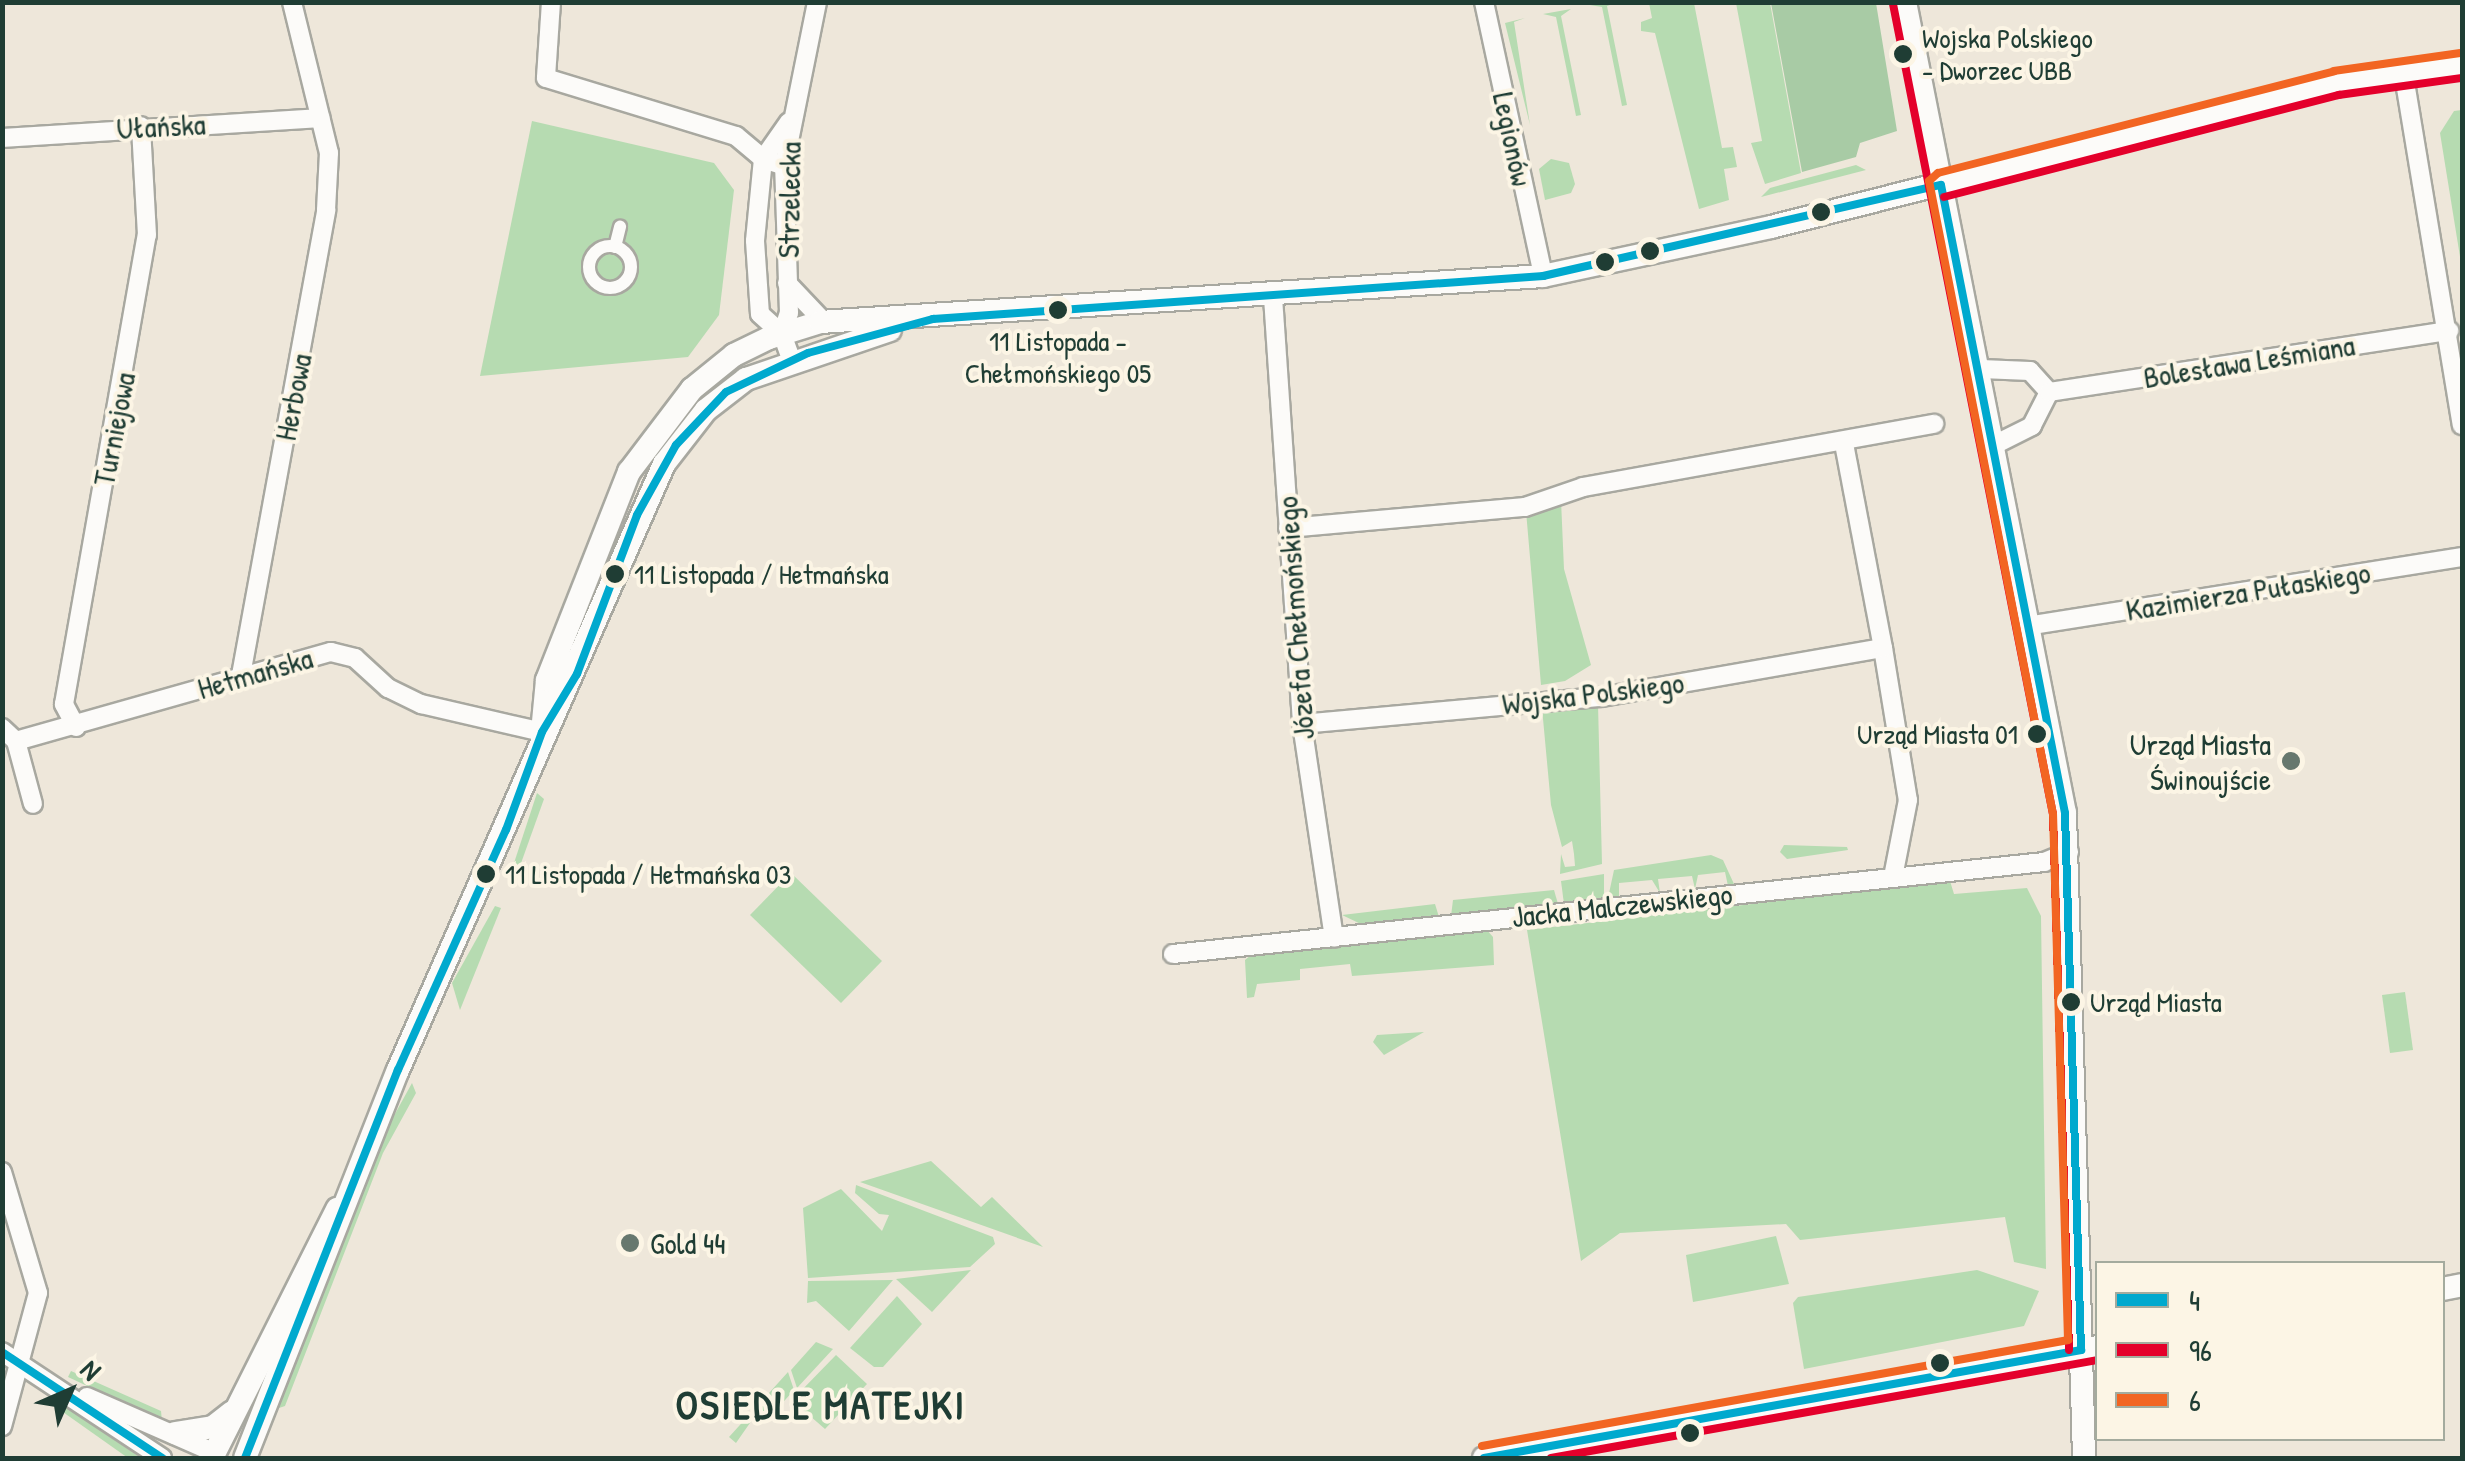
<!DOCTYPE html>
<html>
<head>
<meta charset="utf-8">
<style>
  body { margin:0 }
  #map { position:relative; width:2465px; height:1461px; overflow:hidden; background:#eee7da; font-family:"Patrick Hand",sans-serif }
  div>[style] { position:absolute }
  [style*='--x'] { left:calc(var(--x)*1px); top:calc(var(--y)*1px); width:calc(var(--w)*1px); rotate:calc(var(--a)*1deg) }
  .green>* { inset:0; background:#b6dbb1 }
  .forest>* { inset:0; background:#a8cba5 }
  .roads { filter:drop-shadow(2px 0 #a8a8a0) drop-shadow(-2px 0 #a8a8a0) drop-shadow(0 2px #a8a8a0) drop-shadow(0 -2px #a8a8a0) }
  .pedestrian>* { height:12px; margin:-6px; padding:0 6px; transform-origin:6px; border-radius:6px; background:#fcfbf9 }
  .pedestrian>.ring { margin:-6px; padding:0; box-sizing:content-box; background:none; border:12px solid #fcfbf9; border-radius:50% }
  .minor>* { height:18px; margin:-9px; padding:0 9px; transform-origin:9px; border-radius:9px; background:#fcfbf9 }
  .tertiary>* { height:22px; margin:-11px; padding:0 11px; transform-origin:11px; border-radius:11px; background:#fcfbf9 }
  .bus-1>* { height:8px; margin:-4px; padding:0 4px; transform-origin:4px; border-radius:4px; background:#00a9ce }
  .bus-2>* { height:8px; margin:-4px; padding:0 4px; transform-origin:4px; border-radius:4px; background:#e4002b }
  .bus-3>* { height:8px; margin:-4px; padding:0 4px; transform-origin:4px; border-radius:4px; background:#f26522 }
  .dots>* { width:28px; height:28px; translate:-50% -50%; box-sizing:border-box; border:5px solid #fcf5e5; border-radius:50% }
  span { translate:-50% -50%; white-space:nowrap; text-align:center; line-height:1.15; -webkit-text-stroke:8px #fcf5e5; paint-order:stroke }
  .bus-label { font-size:28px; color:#1f3d34 }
  .left { translate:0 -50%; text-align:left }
  .right { translate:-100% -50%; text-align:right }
  .street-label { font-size:30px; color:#1f3d34 }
  .poi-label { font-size:30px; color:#1f3d34 }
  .district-label { font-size:40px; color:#1f3d34; font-weight:700; letter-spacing:2.5px }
  .frame { position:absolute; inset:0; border:5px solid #1f3d34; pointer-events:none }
  .legend { position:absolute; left:2095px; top:1261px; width:350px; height:180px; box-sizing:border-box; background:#fcf5e5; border:2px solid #a4ab9e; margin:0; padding:12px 18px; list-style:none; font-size:30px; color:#1f3d34 }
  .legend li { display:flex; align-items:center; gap:20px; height:50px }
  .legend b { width:50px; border:2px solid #a4ab9e }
  .north { position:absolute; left:20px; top:1341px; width:100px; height:100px; -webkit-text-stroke:8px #fcf5e5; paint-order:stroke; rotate:45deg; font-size:28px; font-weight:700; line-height:40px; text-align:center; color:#1f3d34 }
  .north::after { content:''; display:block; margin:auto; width:35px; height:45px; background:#1f3d34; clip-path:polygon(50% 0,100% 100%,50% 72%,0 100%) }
</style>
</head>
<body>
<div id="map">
  <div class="green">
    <div style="clip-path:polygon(1616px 3px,1607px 6px,1627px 105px,1622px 106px,1602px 7px,1590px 5px)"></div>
    <div style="clip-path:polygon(1649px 3px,1694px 3px,1722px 148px,1733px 147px,1737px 167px,1724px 169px,1729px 200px,1699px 209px,1655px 33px,1641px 31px,1641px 22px,1652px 18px)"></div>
    <div style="clip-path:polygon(1736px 3px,1770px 3px,1801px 173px,1765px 184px,1751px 143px,1762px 141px)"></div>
    <div style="clip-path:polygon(1571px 9px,1561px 16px,1581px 115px,1576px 116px,1556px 17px,1543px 14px)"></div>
    <div style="clip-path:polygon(1525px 18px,1514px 22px,1530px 125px,1505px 23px)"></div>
    <div style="clip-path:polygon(2462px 110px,2462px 269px,2440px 133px,2454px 111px)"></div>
    <div style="clip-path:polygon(532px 121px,714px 163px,734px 190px,719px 315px,688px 357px,480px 376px)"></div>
    <div style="clip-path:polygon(1551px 159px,1569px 163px,1575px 184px,1571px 193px,1545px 200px,1539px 169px)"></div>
    <div style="clip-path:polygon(1856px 165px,1866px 170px,1761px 197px,1770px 188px)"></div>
    <div style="clip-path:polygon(1561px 500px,1564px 569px,1591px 665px,1565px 681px,1541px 685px,1526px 511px)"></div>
    <div style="clip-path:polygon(1598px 704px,1602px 864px,1560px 874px,1561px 854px,1565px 867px,1575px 866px,1574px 854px,1572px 841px,1562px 847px,1551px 805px,1542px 708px)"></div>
    <div style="clip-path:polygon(537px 793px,544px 799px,520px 866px,514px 863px)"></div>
    <div style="clip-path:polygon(1784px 845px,1847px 847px,1848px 850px,1787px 859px,1780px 852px)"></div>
    <div style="clip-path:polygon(1711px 855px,1723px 860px,1734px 884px,1728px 886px,1725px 872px,1698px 875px,1695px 889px,1692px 876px,1658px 879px,1660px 893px,1652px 880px,1619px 883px,1619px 896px,1608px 898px,1614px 870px)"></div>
    <div style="clip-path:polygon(791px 873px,882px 961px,841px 1003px,750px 915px)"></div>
    <div style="clip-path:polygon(1604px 874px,1604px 899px,1564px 904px,1561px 881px)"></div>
    <div style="clip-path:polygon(1950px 881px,1954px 894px,2027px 888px,2041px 916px,2046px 1269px,2014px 1262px,2005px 1217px,1800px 1240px,1786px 1224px,1620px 1233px,1581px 1261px,1527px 930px)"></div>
    <div style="clip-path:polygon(1554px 890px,1558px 904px,1451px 916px,1453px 900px)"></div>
    <div style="clip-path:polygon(1435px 904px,1439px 917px,1363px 925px,1342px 915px)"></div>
    <div style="clip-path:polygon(495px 906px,501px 908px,460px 1010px,452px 983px)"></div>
    <div style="clip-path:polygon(1486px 929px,1493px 937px,1494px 965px,1352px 976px,1350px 964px,1300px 969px,1300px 980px,1257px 984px,1254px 997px,1247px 998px,1245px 960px,1251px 955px)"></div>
    <div style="clip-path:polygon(2405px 992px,2413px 1050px,2390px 1053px,2382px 995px)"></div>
    <div style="clip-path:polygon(1424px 1032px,1384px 1055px,1373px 1042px,1377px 1035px)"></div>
    <div style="clip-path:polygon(412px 1083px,416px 1093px,383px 1153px,285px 1406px,273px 1410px,385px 1132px)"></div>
    <div style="clip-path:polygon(931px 1161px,981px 1207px,992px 1197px,1043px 1247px,860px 1182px)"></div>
    <div style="clip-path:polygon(856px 1185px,993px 1237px,995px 1244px,970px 1267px,808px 1278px,803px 1208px,841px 1189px,882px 1231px,889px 1215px,879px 1214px,855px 1193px)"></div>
    <div style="clip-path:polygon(1776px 1236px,1789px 1284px,1693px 1302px,1686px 1255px)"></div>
    <div style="clip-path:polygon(971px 1270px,932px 1312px,896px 1279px)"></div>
    <div style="clip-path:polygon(1977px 1270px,2039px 1291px,2024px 1326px,1804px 1369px,1793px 1303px,1798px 1297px)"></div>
    <div style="clip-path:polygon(893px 1280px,849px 1331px,816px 1301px,807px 1303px,808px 1281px)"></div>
    <div style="clip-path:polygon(897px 1296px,922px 1324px,883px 1367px,874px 1367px,850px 1348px)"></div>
    <div style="clip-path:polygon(816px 1342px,833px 1349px,797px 1388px,791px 1370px)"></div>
    <div style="clip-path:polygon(836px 1355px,867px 1384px,825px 1429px,802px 1409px,798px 1394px)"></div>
    <div style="clip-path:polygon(71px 1371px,161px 1411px,162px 1421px,68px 1377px)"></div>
    <div style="clip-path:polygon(788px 1372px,794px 1390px,769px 1418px,759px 1410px,736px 1443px,729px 1437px)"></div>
    <div style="clip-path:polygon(56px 1400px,141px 1458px,128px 1458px,53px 1405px)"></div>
  </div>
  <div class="forest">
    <div style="clip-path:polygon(1771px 3px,1876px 3px,1897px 131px,1860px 143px,1856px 157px,1802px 172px)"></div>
  </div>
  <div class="roads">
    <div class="pedestrian">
      <div class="ring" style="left:589px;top:246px;width:30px;height:30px"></div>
      <div style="--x:615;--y:247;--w:21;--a:-76"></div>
    </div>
    <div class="minor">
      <div style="--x:551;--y:2;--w:76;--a:93.8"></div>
      <div style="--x:546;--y:78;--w:199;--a:17"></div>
      <div style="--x:736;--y:136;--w:35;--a:40"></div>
      <div style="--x:763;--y:159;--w:22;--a:18"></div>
      <div style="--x:1484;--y:2;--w:280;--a:77.8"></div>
      <div style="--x:2403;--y:70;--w:360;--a:80.6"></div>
      <div style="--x:789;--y:122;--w:45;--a:125.1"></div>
      <div style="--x:763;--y:159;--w:82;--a:95.6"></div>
      <div style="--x:755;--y:241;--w:73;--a:86.1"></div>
      <div style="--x:760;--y:314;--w:30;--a:42"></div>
      <div style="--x:782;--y:334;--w:27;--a:70"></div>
      <div style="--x:2;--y:138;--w:319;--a:-3.6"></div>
      <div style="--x:787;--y:283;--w:54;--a:46.5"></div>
      <div style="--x:1273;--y:297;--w:428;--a:86.1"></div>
      <div style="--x:1302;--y:724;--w:216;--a:81.5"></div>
      <div style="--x:782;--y:334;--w:22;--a:-72"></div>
      <div style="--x:789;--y:313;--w:147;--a:-91.9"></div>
      <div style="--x:784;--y:166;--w:167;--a:-78.6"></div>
      <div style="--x:1981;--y:369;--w:49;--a:2.3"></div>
      <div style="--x:2030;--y:371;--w:28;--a:48"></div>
      <div style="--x:2049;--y:392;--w:38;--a:117"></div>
      <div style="--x:2032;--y:426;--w:40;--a:153.4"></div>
      <div style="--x:2049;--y:392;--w:405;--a:-8.7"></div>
      <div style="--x:1288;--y:528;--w:238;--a:-5.1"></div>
      <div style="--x:1525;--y:507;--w:61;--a:-19"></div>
      <div style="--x:1583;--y:487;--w:357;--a:-10.2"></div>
      <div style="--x:2033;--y:625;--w:434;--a:-9"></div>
      <div style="--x:1883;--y:648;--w:154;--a:80.7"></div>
      <div style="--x:1908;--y:800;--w:78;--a:101"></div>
      <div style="--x:241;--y:675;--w:473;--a:-79.6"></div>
      <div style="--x:326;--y:210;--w:57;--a:-87"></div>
      <div style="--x:329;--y:153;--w:155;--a:-103.8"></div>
      <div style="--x:1302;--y:724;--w:300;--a:-5.2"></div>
      <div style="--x:1601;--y:697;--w:286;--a:-9.9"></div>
      <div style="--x:1883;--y:648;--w:209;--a:-100.8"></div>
      <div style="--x:76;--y:727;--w:26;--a:-118"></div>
      <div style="--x:64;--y:704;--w:476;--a:-80"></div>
      <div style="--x:147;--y:235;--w:109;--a:-93.2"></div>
      <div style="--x:2;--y:728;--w:19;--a:43"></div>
      <div style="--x:16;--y:741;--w:65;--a:74.9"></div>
      <div style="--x:16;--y:741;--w:327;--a:-15.8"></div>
      <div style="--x:331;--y:652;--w:25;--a:14"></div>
      <div style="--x:355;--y:658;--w:45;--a:42.3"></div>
      <div style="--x:388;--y:688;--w:37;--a:26"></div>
      <div style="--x:421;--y:704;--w:124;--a:13"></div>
      <div style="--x:1173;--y:954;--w:876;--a:-6.03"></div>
      <div style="--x:2044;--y:862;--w:27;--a:-22"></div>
      <div style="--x:2;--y:1172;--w:126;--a:73.4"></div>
      <div style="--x:38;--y:1293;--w:138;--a:105.1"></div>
      <div style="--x:2;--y:1352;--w:192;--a:33.5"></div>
      <div style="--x:87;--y:1397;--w:140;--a:23.6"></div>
    </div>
    <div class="tertiary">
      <div style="--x:1905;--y:2;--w:827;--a:78.84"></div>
      <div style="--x:2065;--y:813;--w:645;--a:88.31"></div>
      <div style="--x:542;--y:732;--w:52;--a:-84.5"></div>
      <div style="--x:547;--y:680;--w:224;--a:-68.5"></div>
      <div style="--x:629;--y:472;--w:104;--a:-52.8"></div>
      <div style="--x:692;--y:389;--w:54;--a:-39"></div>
      <div style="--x:734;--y:355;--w:39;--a:-26"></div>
      <div style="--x:769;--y:338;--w:53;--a:-17.4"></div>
      <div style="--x:820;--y:322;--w:724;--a:-3.64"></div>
      <div style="--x:1543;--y:276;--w:233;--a:-12.1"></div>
      <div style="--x:1771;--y:227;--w:584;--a:-14.27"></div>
      <div style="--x:2337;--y:83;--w:126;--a:-8.2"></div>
      <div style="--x:2442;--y:1289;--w:20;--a:-11"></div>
      <div style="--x:175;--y:1433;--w:38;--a:-9"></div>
      <div style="--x:213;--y:1427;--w:24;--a:-38"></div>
      <div style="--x:212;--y:1458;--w:279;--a:-63.3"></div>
      <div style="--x:245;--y:1458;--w:417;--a:-68.5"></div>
      <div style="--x:398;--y:1070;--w:662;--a:-66.3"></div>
      <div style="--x:664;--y:464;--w:68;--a:-52.1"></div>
      <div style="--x:706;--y:410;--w:51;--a:-37.8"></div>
      <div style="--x:746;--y:379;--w:152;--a:-18.8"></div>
      <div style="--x:1484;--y:1458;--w:624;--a:-10.25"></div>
    </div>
  </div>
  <div class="bus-1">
    <div style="--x:2;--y:1352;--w:192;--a:33.5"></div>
    <div style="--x:245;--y:1458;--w:417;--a:-68.5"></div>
    <div style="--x:398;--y:1070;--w:263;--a:-65.8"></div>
    <div style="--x:506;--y:830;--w:104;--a:-69.8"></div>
    <div style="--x:542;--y:732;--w:68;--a:-58.9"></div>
    <div style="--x:577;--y:674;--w:170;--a:-69.3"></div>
    <div style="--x:637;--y:515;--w:80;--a:-60.9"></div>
    <div style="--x:676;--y:445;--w:73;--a:-46.7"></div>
    <div style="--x:726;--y:392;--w:91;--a:-25.4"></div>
    <div style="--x:808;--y:353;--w:130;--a:-15.2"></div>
    <div style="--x:933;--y:319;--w:612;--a:-4.03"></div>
    <div style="--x:1543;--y:276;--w:408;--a:-12.9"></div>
    <div style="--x:1484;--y:1458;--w:607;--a:-10.25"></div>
    <div style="--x:2081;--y:1350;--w:537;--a:-91.71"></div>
    <div style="--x:2065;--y:813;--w:640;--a:-101.17"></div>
  </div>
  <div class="bus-2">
    <div style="--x:1893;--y:4;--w:826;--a:78.83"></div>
    <div style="--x:2053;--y:814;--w:536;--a:88.29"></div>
    <div style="--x:1944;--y:197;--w:408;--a:-14.5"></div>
    <div style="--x:2339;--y:95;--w:124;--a:-7.9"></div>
    <div style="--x:1551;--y:1458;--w:556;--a:-10.16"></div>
  </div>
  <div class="bus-3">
    <div style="--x:1482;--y:1446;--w:596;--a:-10.25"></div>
    <div style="--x:2068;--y:1340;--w:526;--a:-91.63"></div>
    <div style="--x:2053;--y:814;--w:645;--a:-101.08"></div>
    <div style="--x:1929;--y:181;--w:12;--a:-42"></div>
    <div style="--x:1938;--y:173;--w:409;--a:-14.4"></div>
    <div style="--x:2334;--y:71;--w:127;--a:-8.1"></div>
  </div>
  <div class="dots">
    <div style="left:1903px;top:54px;background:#1f3d34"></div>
    <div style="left:1821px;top:212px;background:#1f3d34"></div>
    <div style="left:1650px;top:251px;background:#1f3d34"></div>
    <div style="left:1605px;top:262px;background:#1f3d34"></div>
    <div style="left:1058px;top:310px;background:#1f3d34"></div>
    <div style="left:615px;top:574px;background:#1f3d34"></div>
    <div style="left:2037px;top:734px;background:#1f3d34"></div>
    <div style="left:2291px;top:761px;background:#67786e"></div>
    <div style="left:486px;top:874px;background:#1f3d34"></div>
    <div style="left:2071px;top:1002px;background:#1f3d34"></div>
    <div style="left:630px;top:1243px;background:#67786e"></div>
    <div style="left:1940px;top:1363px;background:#1f3d34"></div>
    <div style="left:1690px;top:1433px;background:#1f3d34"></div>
  </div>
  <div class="bus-label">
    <span class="left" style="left:1922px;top:54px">Wojska Polskiego<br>- Dworzec UBB</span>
    <span style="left:1058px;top:357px">11 Listopada -<br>Chełmońskiego 05</span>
    <span class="left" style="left:634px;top:574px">11 Listopada / Hetmańska</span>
    <span class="right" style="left:2018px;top:734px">Urząd Miasta 01</span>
    <span class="left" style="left:505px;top:874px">11 Listopada / Hetmańska 03</span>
    <span class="left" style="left:2090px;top:1002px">Urząd Miasta</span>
  </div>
  <div class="street-label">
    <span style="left:161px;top:126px;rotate:-3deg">Ułańska</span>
    <span style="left:1513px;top:139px;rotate:78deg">Legionów</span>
    <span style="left:789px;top:200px;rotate:-89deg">Strzelecka</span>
    <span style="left:2249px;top:361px;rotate:-9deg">Bolesława Leśmiana</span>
    <span style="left:293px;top:397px;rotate:-79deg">Herbowa</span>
    <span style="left:114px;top:429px;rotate:-79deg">Turniejowa</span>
    <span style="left:2248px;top:591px;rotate:-9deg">Kazimierza Pułaskiego</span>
    <span style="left:1295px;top:618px;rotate:-94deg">Józefa Chełmońskiego</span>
    <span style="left:255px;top:673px;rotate:-16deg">Hetmańska</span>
    <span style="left:1593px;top:693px;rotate:-7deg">Wojska Polskiego</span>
    <span style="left:1622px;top:905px;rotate:-6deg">Jacka Malczewskiego</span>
  </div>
  <div class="poi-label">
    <span class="right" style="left:2271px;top:761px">Urząd Miasta<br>Świnoujście</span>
    <span class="left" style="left:650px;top:1243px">Gold 44</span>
  </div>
  <div class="district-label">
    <span style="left:821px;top:1404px">OSIEDLE MATEJKI</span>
  </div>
  <div class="frame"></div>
  <ul class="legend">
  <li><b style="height:12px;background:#00a9ce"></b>4</li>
  <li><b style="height:12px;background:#e4002b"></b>96</li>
  <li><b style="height:12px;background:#f26522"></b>6</li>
  </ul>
  <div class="north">N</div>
</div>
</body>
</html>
